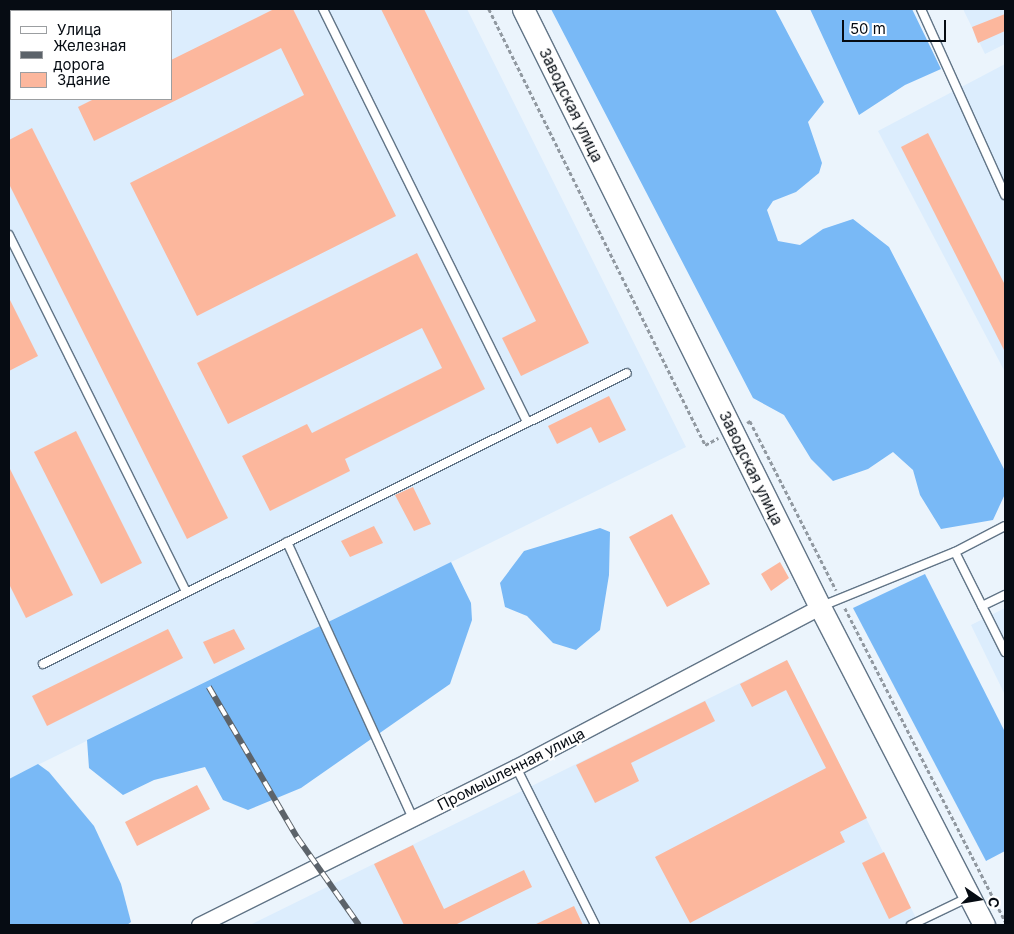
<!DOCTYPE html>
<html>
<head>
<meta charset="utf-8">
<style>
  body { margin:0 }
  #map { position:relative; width:1014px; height:934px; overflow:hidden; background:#ebf4fc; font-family:Inter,sans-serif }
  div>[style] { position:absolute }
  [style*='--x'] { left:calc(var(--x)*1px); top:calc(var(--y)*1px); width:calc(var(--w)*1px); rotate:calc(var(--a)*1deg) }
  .built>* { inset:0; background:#dcedfd }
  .forest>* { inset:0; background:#79b9f6 }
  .building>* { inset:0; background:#fcb79d }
  .path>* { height:2.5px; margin-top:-1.25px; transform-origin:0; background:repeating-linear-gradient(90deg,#9199a1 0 4px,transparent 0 6.5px) }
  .roads { filter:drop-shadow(1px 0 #627587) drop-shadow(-1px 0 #627587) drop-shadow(0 1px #627587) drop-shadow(0 -1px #627587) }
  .service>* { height:8px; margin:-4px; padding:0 4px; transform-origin:4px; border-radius:4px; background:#fff }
  .minor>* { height:15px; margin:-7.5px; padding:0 7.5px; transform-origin:7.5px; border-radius:7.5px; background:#fff }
  .secondary>* { height:21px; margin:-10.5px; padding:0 10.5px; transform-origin:10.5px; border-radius:10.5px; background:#fff }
  .rail>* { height:5.5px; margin-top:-2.75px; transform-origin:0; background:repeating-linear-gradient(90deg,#fff 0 11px,#5c636a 0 22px); box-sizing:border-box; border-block:1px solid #5c636a }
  span { translate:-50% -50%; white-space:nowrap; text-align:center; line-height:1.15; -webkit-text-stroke:4.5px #fff; paint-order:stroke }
  .street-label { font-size:15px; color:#060c13 }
  .frame { position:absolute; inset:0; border:10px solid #060c13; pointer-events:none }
  .legend { position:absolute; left:10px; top:10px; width:162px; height:90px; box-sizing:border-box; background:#fff; border:1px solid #9b9ea1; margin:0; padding:6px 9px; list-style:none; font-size:15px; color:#060c13 }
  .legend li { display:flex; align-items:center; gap:10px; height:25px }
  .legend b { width:25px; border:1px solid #9b9ea1 }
  .north { position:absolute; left:954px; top:874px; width:50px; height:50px; -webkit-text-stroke:4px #fff; paint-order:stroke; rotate:103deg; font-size:14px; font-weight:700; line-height:20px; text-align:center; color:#060c13 }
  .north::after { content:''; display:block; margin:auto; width:18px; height:22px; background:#060c13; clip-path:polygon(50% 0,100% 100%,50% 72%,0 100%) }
  .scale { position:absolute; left:842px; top:20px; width:104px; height:22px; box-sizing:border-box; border:2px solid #060c13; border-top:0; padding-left:6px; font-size:15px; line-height:18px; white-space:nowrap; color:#060c13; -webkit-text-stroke:4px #fff; paint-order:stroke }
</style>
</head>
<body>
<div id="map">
  <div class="built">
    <div style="clip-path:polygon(evenodd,9px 9px,467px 9px,686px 447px,9px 779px,9px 9px,11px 11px,171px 11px,171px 99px,11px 99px,11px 11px)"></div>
    <div style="clip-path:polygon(963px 9px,1005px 9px,1005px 44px,985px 54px)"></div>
    <div style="clip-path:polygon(1005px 64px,1005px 372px,878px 131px)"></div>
    <div style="clip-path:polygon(1005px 608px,1005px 695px,971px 625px)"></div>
    <div style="clip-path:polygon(787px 660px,918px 922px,927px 925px,250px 925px)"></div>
  </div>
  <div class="forest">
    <div style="clip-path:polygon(551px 9px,775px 9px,824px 102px,808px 122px,822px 163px,819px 173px,796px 192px,773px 201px,767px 210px,778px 241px,800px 245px,823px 229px,853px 219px,889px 247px,1005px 471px,1005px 494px,993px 520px,941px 529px,920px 495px,913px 470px,893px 452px,868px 469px,833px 481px,811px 459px,784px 415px,753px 398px)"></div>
    <div style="clip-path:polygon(810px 9px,912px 9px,941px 69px,905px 85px,859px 115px)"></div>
    <div style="clip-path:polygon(600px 528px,610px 532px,609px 575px,600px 630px,576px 650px,553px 643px,527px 616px,505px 607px,500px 583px,524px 551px)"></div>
    <div style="clip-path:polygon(451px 562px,471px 603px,472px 620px,450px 684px,301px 788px,248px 810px,223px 800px,205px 767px,154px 780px,123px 795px,89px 768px,87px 740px)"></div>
    <div style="clip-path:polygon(925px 574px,1005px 732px,1005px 851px,986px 861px,853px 608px)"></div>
    <div style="clip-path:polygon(38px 764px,49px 772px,94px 826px,121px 884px,131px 922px,127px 925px,9px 925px,9px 779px)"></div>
  </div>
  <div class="building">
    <div style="clip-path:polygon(274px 9px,293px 9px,396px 216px,197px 316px,130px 183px,304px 95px,281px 48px,94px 141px,78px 107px,94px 99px,171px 99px,171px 60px)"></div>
    <div style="clip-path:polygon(381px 9px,424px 9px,589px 343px,521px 376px,502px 338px,536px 321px)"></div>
    <div style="clip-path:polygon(1005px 14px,1005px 31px,978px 43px,972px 27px)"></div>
    <div style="clip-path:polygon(32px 128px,228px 518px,187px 539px,9px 184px,9px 140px)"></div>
    <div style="clip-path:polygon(928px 133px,1005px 285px,1005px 352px,901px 147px)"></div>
    <div style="clip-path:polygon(417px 253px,485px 389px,345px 459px,350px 471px,270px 511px,242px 456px,307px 424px,312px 433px,442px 368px,422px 328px,228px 424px,197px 363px)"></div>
    <div style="clip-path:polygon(9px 298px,38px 356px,9px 371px)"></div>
    <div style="clip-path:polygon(609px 396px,626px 430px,599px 443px,591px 427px,557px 444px,548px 426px)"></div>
    <div style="clip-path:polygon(76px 431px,142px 563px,101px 584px,34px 452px)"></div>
    <div style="clip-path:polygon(9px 467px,73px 595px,26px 618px,9px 584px)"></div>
    <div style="clip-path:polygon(413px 487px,431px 524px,414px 531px,395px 495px)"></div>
    <div style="clip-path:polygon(672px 514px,710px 584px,667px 607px,629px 537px)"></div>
    <div style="clip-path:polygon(374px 526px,383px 543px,350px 557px,341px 541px)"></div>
    <div style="clip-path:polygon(780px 562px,789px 578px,771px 591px,761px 574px)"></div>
    <div style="clip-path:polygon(168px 629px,183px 658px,47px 726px,32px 696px)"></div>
    <div style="clip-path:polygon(234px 629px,245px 649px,214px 664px,203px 642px)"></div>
    <div style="clip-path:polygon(787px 660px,867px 818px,840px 832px,845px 842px,690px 923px,655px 857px,826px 768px,786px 690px,752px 707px,740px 684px)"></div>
    <div style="clip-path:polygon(705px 701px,715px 721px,631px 763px,639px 781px,595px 803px,576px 765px)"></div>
    <div style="clip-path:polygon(197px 785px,210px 809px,137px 846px,125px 822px)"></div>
    <div style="clip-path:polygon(413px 845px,444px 909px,524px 870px,532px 887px,455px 925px,404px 925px,374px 864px)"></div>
    <div style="clip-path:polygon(884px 852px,911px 908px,889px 919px,862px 863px)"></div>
    <div style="clip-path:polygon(574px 906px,583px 925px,534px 925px)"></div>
  </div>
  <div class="path">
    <div style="--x:489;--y:9;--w:487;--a:63.6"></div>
    <div style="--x:705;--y:445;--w:15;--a:-28"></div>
    <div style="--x:747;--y:423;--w:4;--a:-34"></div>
    <div style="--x:750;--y:421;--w:190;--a:63"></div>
    <div style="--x:845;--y:608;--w:352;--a:62.9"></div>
  </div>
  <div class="roads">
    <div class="service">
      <div style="--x:323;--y:9;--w:461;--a:63.7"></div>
      <div style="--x:921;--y:9;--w:204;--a:65.7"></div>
      <div style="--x:9;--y:235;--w:398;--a:63.6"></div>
      <div style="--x:287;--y:542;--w:304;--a:65.5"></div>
      <div style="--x:955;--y:552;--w:112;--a:63.4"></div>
      <div style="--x:822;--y:606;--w:144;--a:-22.1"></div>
      <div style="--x:955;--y:552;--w:56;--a:-27.5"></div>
      <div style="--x:982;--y:606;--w:25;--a:-26"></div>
      <div style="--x:43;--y:664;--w:652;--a:-26.49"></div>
      <div style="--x:516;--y:767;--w:177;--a:63.4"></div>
      <div style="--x:911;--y:925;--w:62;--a:-25.7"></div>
    </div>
    <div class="minor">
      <div style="--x:199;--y:925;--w:354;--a:-26.5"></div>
      <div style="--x:516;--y:767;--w:344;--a:-27.8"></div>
    </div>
    <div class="secondary">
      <div style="--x:523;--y:9;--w:668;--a:63.59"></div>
      <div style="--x:820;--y:607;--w:358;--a:62.7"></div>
    </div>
  </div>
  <div class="rail">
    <div style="--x:209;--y:687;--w:174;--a:59.6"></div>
    <div style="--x:297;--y:837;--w:108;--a:54.8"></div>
  </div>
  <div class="street-label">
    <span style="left:571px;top:105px;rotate:64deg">Заводская улица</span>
    <span style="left:751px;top:468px;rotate:64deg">Заводская улица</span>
    <span style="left:511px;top:769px;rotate:-27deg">Промышленная улица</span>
  </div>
  <div class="frame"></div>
  <ul class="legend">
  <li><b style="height:6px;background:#fff"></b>Улица</li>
  <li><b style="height:6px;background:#5c636a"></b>Железная дорога</li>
  <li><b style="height:14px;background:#fcb79d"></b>Здание</li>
  </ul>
  <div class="north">С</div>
  <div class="scale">50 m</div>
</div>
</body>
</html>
